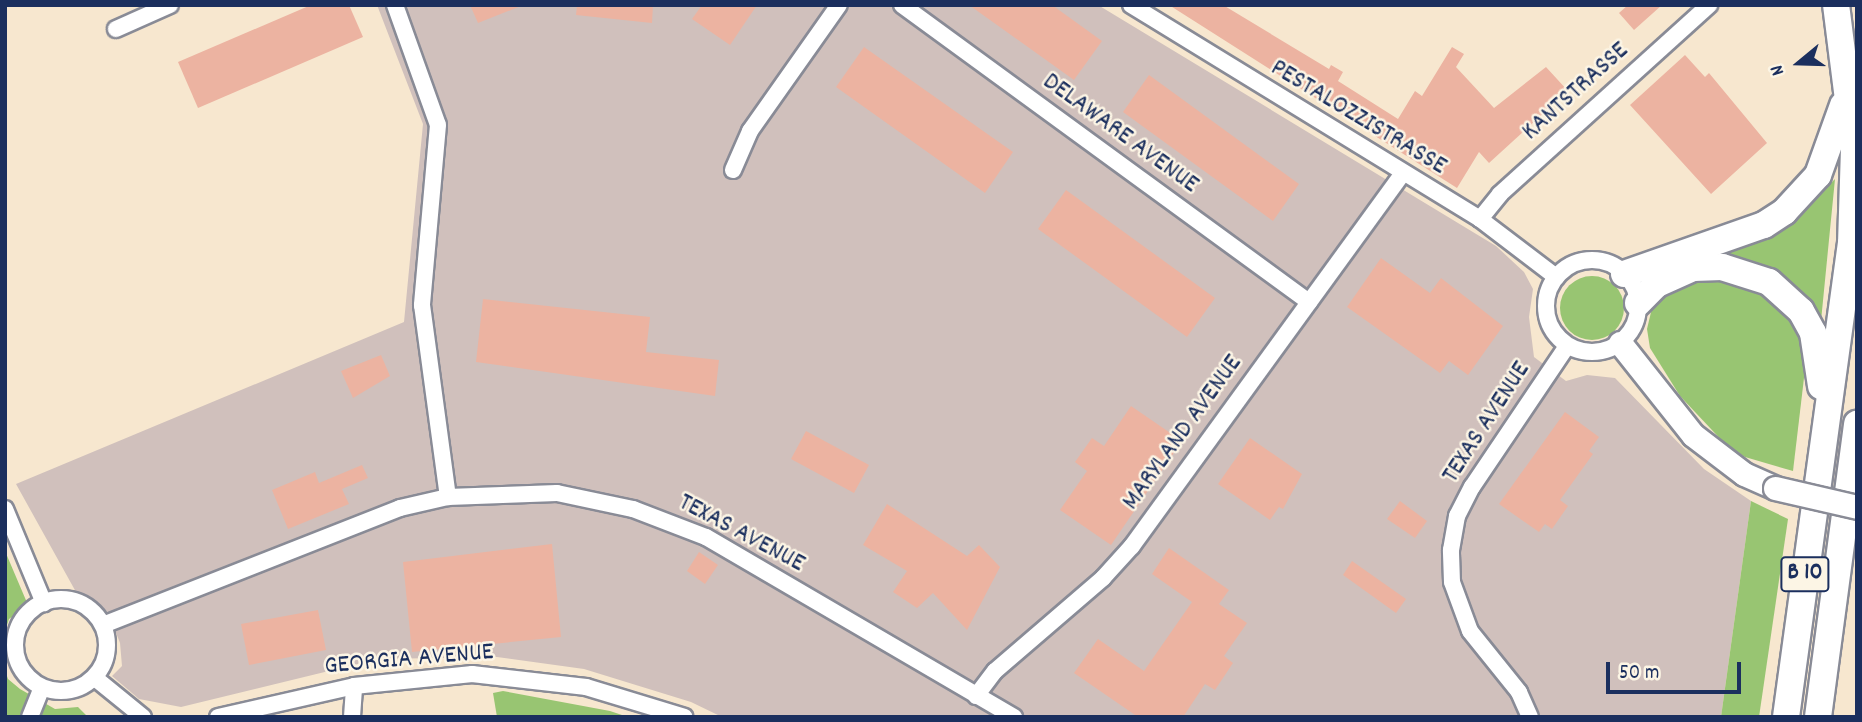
<!DOCTYPE html>
<html>
<head>
<meta charset="utf-8">
<style>
  body { margin:0 }
  #map { position:relative; width:1862px; height:722px; overflow:hidden; background:#f7e7cf; font-family:Dekko,sans-serif }
  div>[style] { position:absolute }
  [style*='--x'] { left:calc(var(--x)*1px); top:calc(var(--y)*1px); width:calc(var(--w)*1px); rotate:calc(var(--a)*1deg) }
  .industrial>* { inset:0; background:#d0c0bc }
  .green>* { inset:0; background:#98c572 }
  .round { border-radius:50% }
  .building>* { inset:0; background:#ecb3a1 }
  .roads { filter:drop-shadow(2px 0 #898b96) drop-shadow(-2px 0 #898b96) drop-shadow(0 2px #898b96) drop-shadow(0 -2px #898b96) }
  .minor>* { height:16px; margin:-8px; padding:0 8px; transform-origin:8px; border-radius:8px; background:#fff }
  .minor>.ring { margin:-8px; padding:0; box-sizing:content-box; background:none; border:16px solid #fff; border-radius:50% }
  .secondary>* { height:23px; margin:-11.5px; padding:0 11.5px; transform-origin:11.5px; border-radius:11.5px; background:#fff }
  .trunk>* { height:26px; margin:-13px; padding:0 13px; transform-origin:13px; border-radius:13px; background:#fff }
  .bridges { filter:drop-shadow(2px 0 #898b96) drop-shadow(-2px 0 #898b96) drop-shadow(0 2px #898b96) drop-shadow(0 -2px #898b96) }
  .secondary-bridge>* { height:23px; margin:-11.5px; padding:0 11.5px; transform-origin:11.5px; border-radius:11.5px; background:#fff }
  span { translate:-50% -50%; white-space:nowrap; text-align:center; line-height:1.15; -webkit-text-stroke:5px #fcf5e5; paint-order:stroke }
  .shield-label span { padding:2px 5px; background:#fcf5e5; border:2px solid; border-radius:5px; -webkit-text-stroke-width:0 }
  .shield-label { font-size:24px; color:#1b2f5e; font-weight:700 }
  .street-label { font-size:26px; color:#1b2f5e }
  .frame { position:absolute; inset:0; border:7px solid #1b2f5e; pointer-events:none }
  .north { position:absolute; left:1764px; top:28px; width:70px; height:70px; -webkit-text-stroke:5px #fcf5e5; paint-order:stroke; rotate:251deg; font-size:19px; font-weight:700; line-height:28px; text-align:center; color:#1b2f5e }
  .north::after { content:''; display:block; margin:auto; width:24px; height:32px; background:#1b2f5e; clip-path:polygon(50% 0,100% 100%,50% 72%,0 100%) }
  .scale { position:absolute; left:1606px; top:662px; width:135px; height:32px; box-sizing:border-box; border:4px solid #1b2f5e; border-top:0; padding-left:9px; font-size:21px; line-height:24px; white-space:nowrap; color:#1b2f5e; -webkit-text-stroke:5px #fcf5e5; paint-order:stroke }
</style>
</head>
<body>
<div id="map">
  <div class="industrial">
    <div style="clip-path:polygon(377px 5px,1098px 5px,1496px 246px,1524px 272px,1533px 289px,1529px 317px,1534px 357px,1566px 381px,1587px 375px,1615px 378px,1704px 469px,1751px 501px,1721px 717px,722px 717px,691px 702px,584px 669px,497px 657px,378px 659px,181px 707px,139px 699px,112px 676px,122px 666px,120px 643px,108px 612px,76px 592px,16px 484px,404px 322px,423px 124px)"></div>
  </div>
  <div class="green">
    <div style="clip-path:polygon(1835px 179px,1821px 321px,1770px 269px,1750px 260px,1699px 258px,1757px 241px,1788px 226px)"></div>
    <div class="round" style="left:1560px;top:276px;width:64px;height:64px"></div>
    <div style="clip-path:polygon(1688px 282px,1736px 282px,1762px 293px,1783px 310px,1799px 335px,1806px 361px,1793px 471px,1745px 457px,1726px 445px,1680px 396px,1650px 348px,1647px 329px,1652px 308px,1663px 295px)"></div>
    <div style="clip-path:polygon(1751px 501px,1788px 519px,1759px 717px,1721px 717px)"></div>
    <div style="clip-path:polygon(5px 551px,28px 605px,9px 619px,5px 631px)"></div>
    <div style="clip-path:polygon(5px 670px,8px 679px,20px 689px,55px 709px,78px 707px,88px 717px,5px 717px)"></div>
    <div style="clip-path:polygon(503px 691px,610px 711px,628px 717px,497px 717px,493px 693px)"></div>
  </div>
  <div class="building">
    <div style="clip-path:polygon(311px 5px,349px 5px,363px 37px,198px 108px,178px 62px)"></div>
    <div style="clip-path:polygon(470px 5px,520px 5px,521px 6px,478px 23px)"></div>
    <div style="clip-path:polygon(577px 5px,653px 5px,652px 23px,576px 15px)"></div>
    <div style="clip-path:polygon(702px 5px,757px 5px,730px 45px,692px 19px)"></div>
    <div style="clip-path:polygon(969px 5px,1052px 5px,1102px 41px,1074px 80px)"></div>
    <div style="clip-path:polygon(1169px 5px,1223px 5px,1329px 69px,1331px 65px,1343px 72px,1338px 81px,1398px 119px,1415px 91px,1422px 96px,1452px 47px,1464px 54px,1456px 67px,1494px 108px,1546px 67px,1568px 91px,1489px 163px,1479px 152px,1457px 188px)"></div>
    <div style="clip-path:polygon(1628px 5px,1662px 5px,1634px 30px,1619px 13px)"></div>
    <div style="clip-path:polygon(864px 47px,1013px 152px,985px 193px,836px 87px)"></div>
    <div style="clip-path:polygon(1685px 55px,1705px 77px,1709px 73px,1767px 143px,1711px 194px,1630px 105px)"></div>
    <div style="clip-path:polygon(1149px 75px,1299px 184px,1273px 221px,1123px 112px)"></div>
    <div style="clip-path:polygon(1066px 190px,1215px 298px,1187px 337px,1038px 229px)"></div>
    <div style="clip-path:polygon(1381px 258px,1430px 293px,1441px 278px,1503px 326px,1468px 375px,1449px 361px,1440px 373px,1347px 307px)"></div>
    <div style="clip-path:polygon(483px 299px,650px 317px,646px 352px,719px 360px,715px 396px,476px 362px)"></div>
    <div style="clip-path:polygon(381px 355px,390px 376px,353px 398px,341px 371px)"></div>
    <div style="clip-path:polygon(1131px 406px,1182px 441px,1111px 545px,1060px 510px,1087px 471px,1075px 462px,1092px 438px,1104px 446px)"></div>
    <div style="clip-path:polygon(1565px 412px,1599px 437px,1589px 451px,1593px 454px,1560px 500px,1568px 506px,1552px 529px,1545px 524px,1539px 532px,1499px 504px)"></div>
    <div style="clip-path:polygon(806px 431px,869px 465px,854px 493px,791px 459px)"></div>
    <div style="clip-path:polygon(1250px 438px,1302px 474px,1283px 509px,1279px 507px,1270px 520px,1218px 484px)"></div>
    <div style="clip-path:polygon(362px 465px,368px 478px,342px 489px,349px 504px,288px 529px,272px 490px,315px 472px,319px 483px)"></div>
    <div style="clip-path:polygon(1400px 501px,1427px 521px,1415px 538px,1387px 519px)"></div>
    <div style="clip-path:polygon(887px 504px,967px 556px,979px 545px,1000px 567px,967px 630px,933px 593px,917px 608px,893px 592px,907px 571px,863px 545px)"></div>
    <div style="clip-path:polygon(552px 544px,561px 637px,412px 652px,403px 562px)"></div>
    <div style="clip-path:polygon(1169px 548px,1229px 590px,1219px 604px,1247px 623px,1224px 656px,1233px 663px,1215px 690px,1205px 684px,1183px 717px,1138px 717px,1074px 673px,1098px 639px,1144px 671px,1192px 602px,1152px 574px)"></div>
    <div style="clip-path:polygon(699px 552px,718px 565px,705px 584px,687px 571px)"></div>
    <div style="clip-path:polygon(1352px 561px,1406px 599px,1396px 613px,1343px 575px)"></div>
    <div style="clip-path:polygon(318px 610px,326px 650px,249px 665px,241px 624px)"></div>
  </div>
  <div class="roads">
    <div class="minor">
      <div style="--x:395;--y:5;--w:127;--a:70.3"></div>
      <div style="--x:438;--y:125;--w:181;--a:95.1"></div>
      <div style="--x:422;--y:305;--w:194;--a:82.3"></div>
      <div style="--x:902;--y:5;--w:504;--a:36.12"></div>
      <div style="--x:1131;--y:5;--w:409;--a:31.5"></div>
      <div style="--x:1480;--y:219;--w:96;--a:37.3"></div>
      <div style="--x:116;--y:29;--w:59;--a:-24"></div>
      <div style="--x:733;--y:170;--w:43;--a:-66.4"></div>
      <div style="--x:750;--y:131;--w:154;--a:-54.8"></div>
      <div style="--x:1480;--y:219;--w:32;--a:-51"></div>
      <div style="--x:1500;--y:194;--w:282;--a:-42.1"></div>
      <div class="ring" style="left:1546px;top:260px;width:76px;height:76px"></div>
      <div style="--x:5;--y:509;--w:102;--a:67.5"></div>
      <div class="ring" style="left:15px;top:599px;width:76px;height:76px"></div>
      <div style="--x:103;--y:625;--w:319;--a:-21.5"></div>
      <div style="--x:400;--y:508;--w:49;--a:-12.9"></div>
      <div style="--x:448;--y:497;--w:109;--a:-2.1"></div>
      <div style="--x:557;--y:493;--w:78;--a:11.9"></div>
      <div style="--x:633;--y:509;--w:78;--a:21"></div>
      <div style="--x:706;--y:537;--w:357;--a:30.3"></div>
      <div style="--x:95;--y:678;--w:62;--a:39.1"></div>
      <div style="--x:976;--y:696;--w:31;--a:-53"></div>
      <div style="--x:995;--y:671;--w:143;--a:-40.7"></div>
      <div style="--x:1103;--y:578;--w:43;--a:-47.8"></div>
      <div style="--x:1132;--y:546;--w:460;--a:-54"></div>
      <div style="--x:30;--y:717;--w:32;--a:-68"></div>
      <div style="--x:218;--y:717;--w:139;--a:-12.8"></div>
      <div style="--x:354;--y:686;--w:119;--a:-5.8"></div>
      <div style="--x:472;--y:674;--w:115;--a:6.5"></div>
      <div style="--x:586;--y:687;--w:103;--a:16.9"></div>
      <div style="--x:352;--y:717;--w:31;--a:-86"></div>
      <div style="--x:1530;--y:717;--w:27;--a:-114"></div>
      <div style="--x:1519;--y:692;--w:78;--a:-128.8"></div>
      <div style="--x:1470;--y:631;--w:52;--a:-110.2"></div>
      <div style="--x:1452;--y:582;--w:32;--a:-92"></div>
      <div style="--x:1451;--y:550;--w:35;--a:-80"></div>
      <div style="--x:1457;--y:516;--w:33;--a:-63"></div>
      <div style="--x:1472;--y:487;--w:170;--a:-56"></div>
    </div>
    <div class="secondary">
      <div style="--x:1620;--y:343;--w:117;--a:51.6"></div>
      <div style="--x:1693;--y:435;--w:64;--a:37.4"></div>
      <div style="--x:1744;--y:474;--w:34;--a:24"></div>
    </div>
    <div class="trunk">
      <div style="--x:1624;--y:274;--w:148;--a:-19.3"></div>
      <div style="--x:1764;--y:225;--w:24;--a:-33"></div>
      <div style="--x:1784;--y:212;--w:50;--a:-47.4"></div>
      <div style="--x:1818;--y:175;--w:74;--a:-70.3"></div>
      <div style="--x:1638;--y:303;--w:27;--a:-45"></div>
      <div style="--x:1657;--y:284;--w:39;--a:-24"></div>
      <div style="--x:1693;--y:268;--w:29;--a:-2"></div>
      <div style="--x:1722;--y:267;--w:49;--a:17.7"></div>
      <div style="--x:1769;--y:282;--w:43;--a:42.2"></div>
      <div style="--x:1801;--y:311;--w:25;--a:61"></div>
      <div style="--x:1813;--y:333;--w:54;--a:81.4"></div>
      <div style="--x:1786;--y:717;--w:477;--a:-82.2"></div>
      <div style="--x:1851;--y:244;--w:97;--a:-88.2"></div>
      <div style="--x:1854;--y:147;--w:143;--a:-97.2"></div>
      <div style="--x:1818;--y:717;--w:296;--a:-82.4"></div>
    </div>
  </div>
  <div class="bridges">
    <div class="secondary-bridge">
      <div style="--x:1775;--y:488;--w:84;--a:13"></div>
    </div>
  </div>
  <div class="shield-label">
    <span style="left:1805px;top:574px">B 10</span>
  </div>
  <div class="street-label">
    <span style="left:1576px;top:92px;rotate:-42deg">KANTSTRASSE</span>
    <span style="left:1358px;top:118px;rotate:31deg">PESTALOZZISTRASSE</span>
    <span style="left:1120px;top:134px;rotate:36deg">DELAWARE AVENUE</span>
    <span style="left:1487px;top:423px;rotate:-57deg">TEXAS AVENUE</span>
    <span style="left:1183px;top:433px;rotate:-54deg">MARYLAND AVENUE</span>
    <span style="left:741px;top:534px;rotate:28deg">TEXAS AVENUE</span>
    <span style="left:409px;top:660px;rotate:-5deg">GEORGIA AVENUE</span>
  </div>
  <div class="frame"></div>
  <div class="north">N</div>
  <div class="scale">50 m</div>
</div>
</body>
</html>
